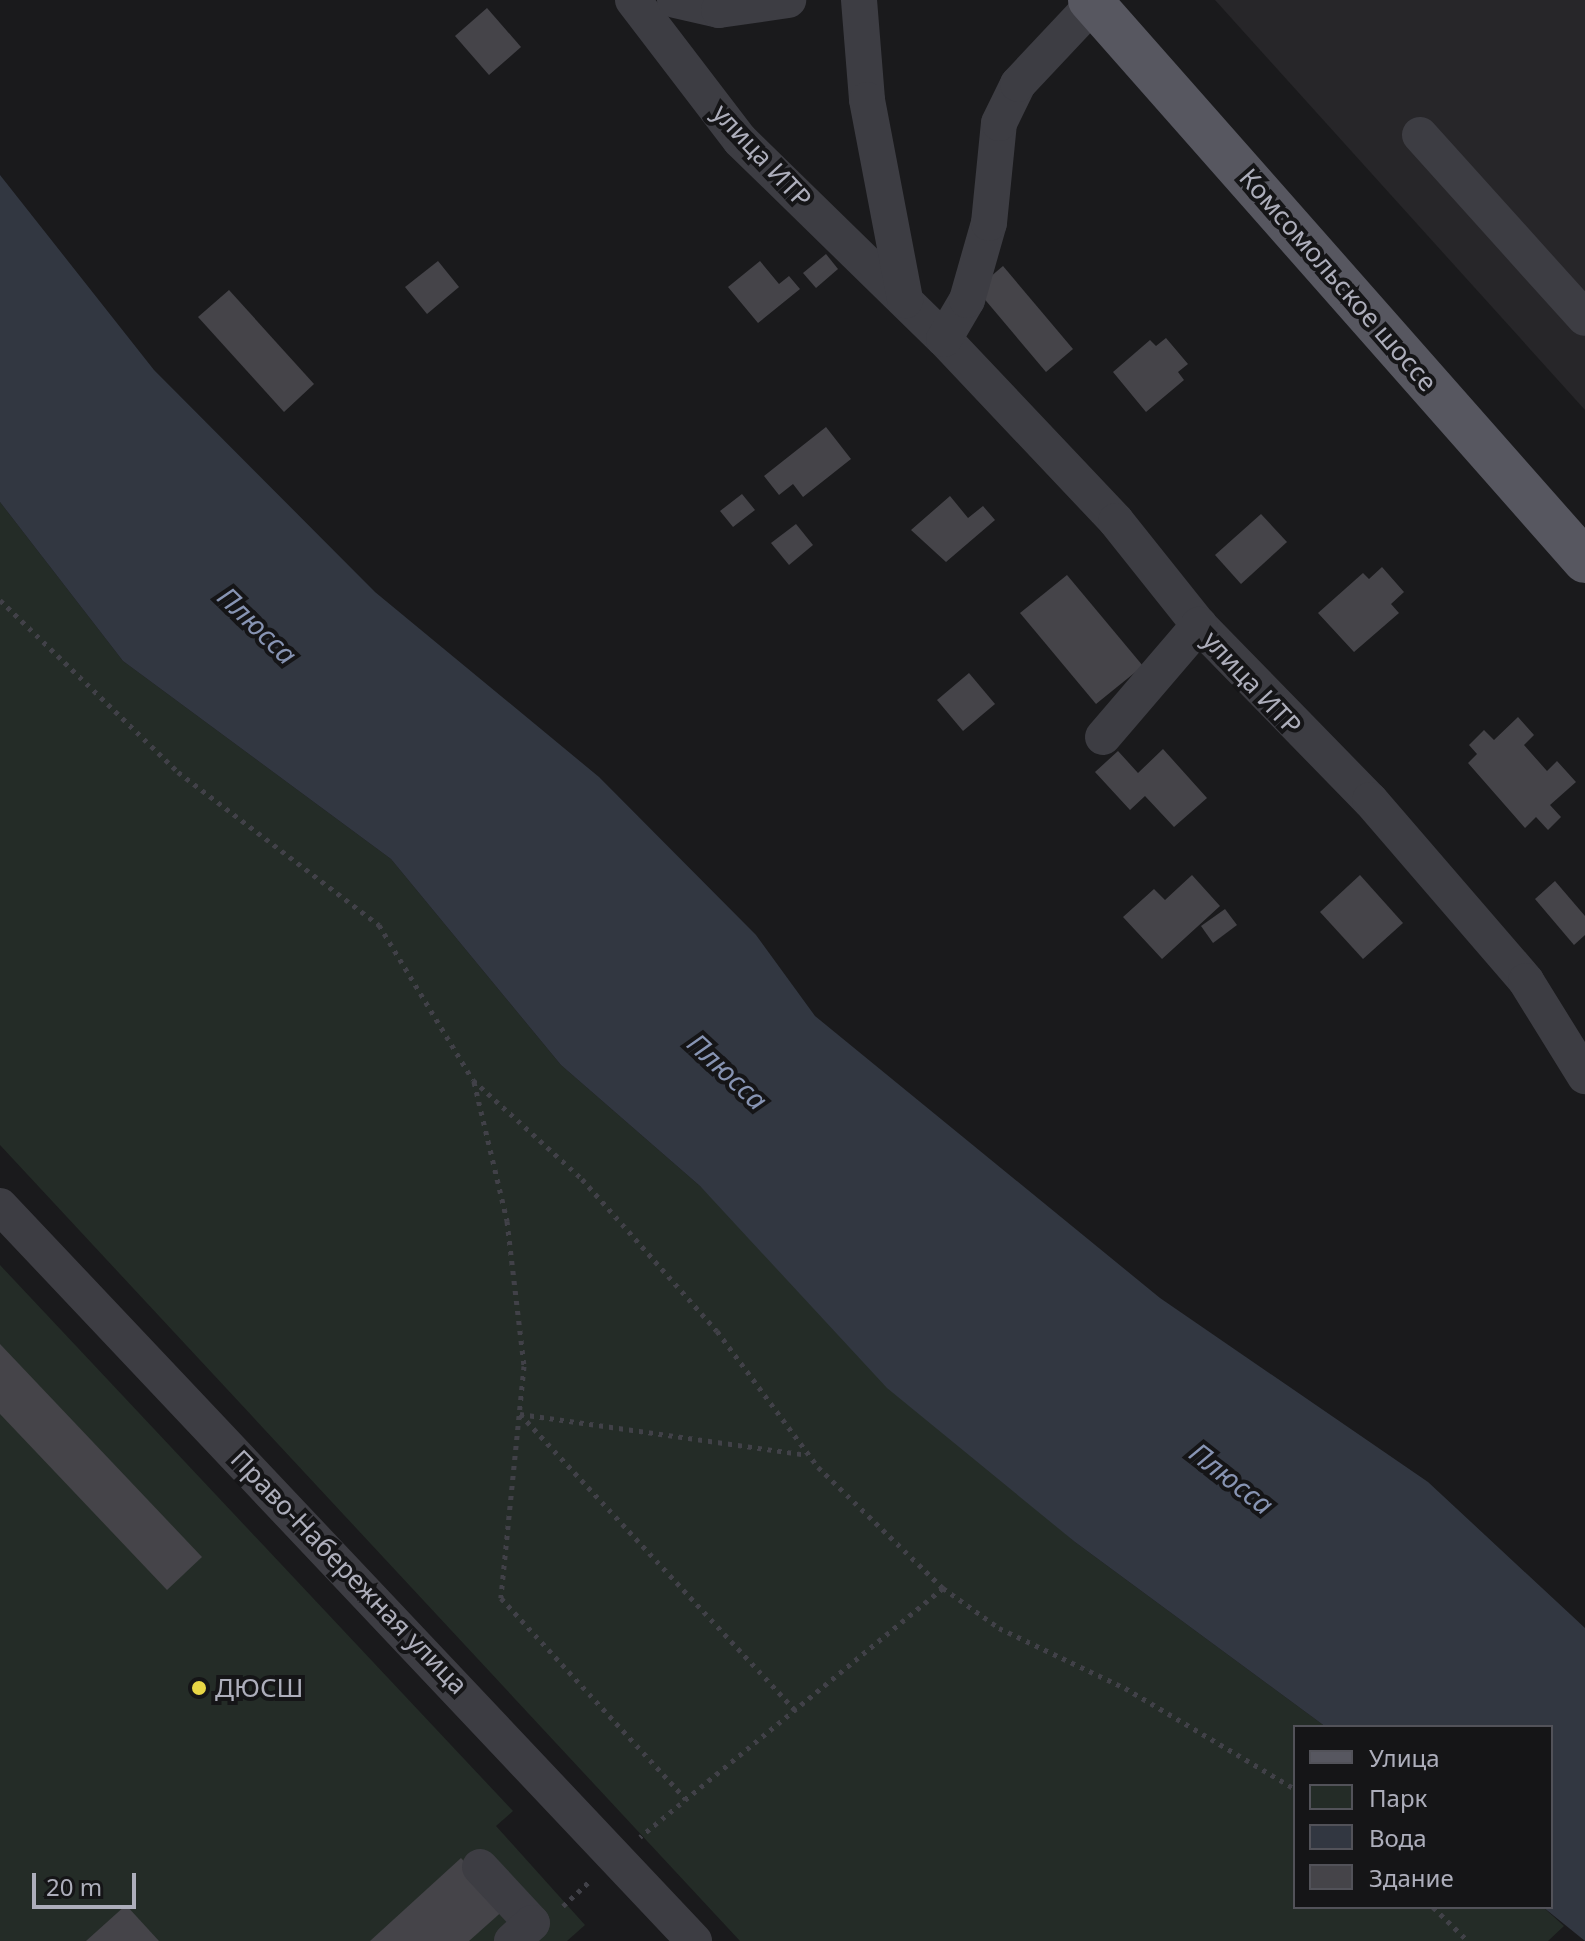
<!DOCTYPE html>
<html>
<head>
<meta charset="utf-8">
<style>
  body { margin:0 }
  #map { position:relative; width:1585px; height:1941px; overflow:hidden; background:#1a1a1c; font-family:"Noto Sans",sans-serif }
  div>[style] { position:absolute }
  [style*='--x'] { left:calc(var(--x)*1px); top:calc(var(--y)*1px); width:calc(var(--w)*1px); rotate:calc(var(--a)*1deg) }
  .built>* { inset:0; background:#272629 }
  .green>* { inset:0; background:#242c27 }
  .water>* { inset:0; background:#323741 }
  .building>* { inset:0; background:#454449 }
  .path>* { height:5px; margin-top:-2.5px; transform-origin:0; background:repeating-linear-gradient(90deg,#414148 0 4px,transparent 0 10px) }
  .minor>* { height:36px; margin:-18px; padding:0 18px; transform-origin:18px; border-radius:18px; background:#3d3d43 }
  .major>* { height:44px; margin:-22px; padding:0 22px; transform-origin:22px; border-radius:22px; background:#575760 }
  .dots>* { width:22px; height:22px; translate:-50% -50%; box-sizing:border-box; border:4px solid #151517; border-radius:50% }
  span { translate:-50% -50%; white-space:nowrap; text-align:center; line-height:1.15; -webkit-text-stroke:8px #151517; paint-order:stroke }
  .street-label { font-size:26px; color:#adaebb }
  .poi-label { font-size:26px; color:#adaebb }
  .left { translate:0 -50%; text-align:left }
  .water-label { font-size:28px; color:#8794b3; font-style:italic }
  .legend { position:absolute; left:1293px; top:1725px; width:260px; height:184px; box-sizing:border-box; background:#151517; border:2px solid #525259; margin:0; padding:10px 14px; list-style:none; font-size:24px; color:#adaebb }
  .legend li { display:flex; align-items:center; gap:16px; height:40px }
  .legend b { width:40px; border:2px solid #525259 }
  .scale { position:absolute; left:32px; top:1873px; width:104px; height:36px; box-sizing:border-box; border:4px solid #adaebb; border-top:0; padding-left:10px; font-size:24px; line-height:28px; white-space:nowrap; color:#adaebb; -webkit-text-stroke:6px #151517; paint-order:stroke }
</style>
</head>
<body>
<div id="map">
  <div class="built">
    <div style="clip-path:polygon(1215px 0,1585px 0,1585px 410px)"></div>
  </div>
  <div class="green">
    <div style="clip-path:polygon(0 502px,123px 661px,391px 859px,561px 1065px,700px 1186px,993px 1470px,1075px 1542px,1326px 1727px,1295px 1727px,1295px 1907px,1543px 1907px,1564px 1926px,1548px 1941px,740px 1941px,0 1145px)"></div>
    <div style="clip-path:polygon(0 1265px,513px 1811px,496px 1826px,585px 1925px,567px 1941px,0 1941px)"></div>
  </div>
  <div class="water">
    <div style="clip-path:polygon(0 175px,154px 370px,375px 592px,599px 777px,756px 935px,815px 1016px,1160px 1298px,1428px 1482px,1585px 1628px,1585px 1941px,1543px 1907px,1551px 1907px,1551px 1727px,1326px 1727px,1075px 1542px,887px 1388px,700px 1186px,561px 1065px,391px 859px,123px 661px,0 502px)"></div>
  </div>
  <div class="building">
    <div style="clip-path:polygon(487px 8px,521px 47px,489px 75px,455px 36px)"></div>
    <div style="clip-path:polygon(826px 254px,838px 269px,816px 288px,803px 273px)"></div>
    <div style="clip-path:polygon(438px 261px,459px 287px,427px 314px,405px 287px)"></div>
    <div style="clip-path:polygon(760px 261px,779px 284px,789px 276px,800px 289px,758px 323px,728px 287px)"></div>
    <div style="clip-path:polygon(1003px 266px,1073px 349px,1046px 372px,976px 289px)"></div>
    <div style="clip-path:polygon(229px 290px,314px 384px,284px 412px,198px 317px)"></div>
    <div style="clip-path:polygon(1166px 338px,1188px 364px,1178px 372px,1184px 380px,1146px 412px,1113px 372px,1150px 340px,1156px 346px)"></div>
    <div style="clip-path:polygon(826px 427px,851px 459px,803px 497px,793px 484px,779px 495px,764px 476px)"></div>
    <div style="clip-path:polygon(742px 494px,755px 510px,733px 527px,720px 511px)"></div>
    <div style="clip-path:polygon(950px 496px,968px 518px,983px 506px,995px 520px,946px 562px,911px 530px)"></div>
    <div style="clip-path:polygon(1261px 514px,1287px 542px,1241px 584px,1215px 555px)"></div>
    <div style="clip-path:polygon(796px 524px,813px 545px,789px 565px,771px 543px)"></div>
    <div style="clip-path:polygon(1382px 567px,1404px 592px,1391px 604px,1399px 613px,1354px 652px,1318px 613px,1363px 573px,1369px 579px)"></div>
    <div style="clip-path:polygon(1067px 575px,1143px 666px,1096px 704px,1020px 613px)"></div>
    <div style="clip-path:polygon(969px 673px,995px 704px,963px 731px,937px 700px)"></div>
    <div style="clip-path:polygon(1518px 717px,1534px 735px,1524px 745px,1547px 771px,1557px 761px,1576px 782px,1550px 805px,1561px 817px,1548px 830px,1536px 817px,1525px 828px,1468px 763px,1477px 754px,1469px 745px,1484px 730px,1494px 740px)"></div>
    <div style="clip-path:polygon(1163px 749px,1207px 798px,1174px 827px,1145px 796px,1130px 810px,1095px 772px,1118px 751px,1138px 773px)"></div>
    <div style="clip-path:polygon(1192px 875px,1220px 906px,1162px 959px,1123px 917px,1154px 889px,1165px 900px)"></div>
    <div style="clip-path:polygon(1360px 875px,1403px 923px,1363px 959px,1320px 912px)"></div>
    <div style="clip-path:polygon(1555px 881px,1585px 916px,1585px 935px,1574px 945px,1535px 899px)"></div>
    <div style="clip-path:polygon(1225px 909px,1237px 925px,1213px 943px,1201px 926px)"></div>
    <div style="clip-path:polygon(0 1344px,202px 1557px,167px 1590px,0 1414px)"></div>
    <div style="clip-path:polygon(461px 1858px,506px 1908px,469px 1941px,370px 1941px)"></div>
    <div style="clip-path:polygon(126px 1905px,159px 1941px,86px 1941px)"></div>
  </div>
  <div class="path">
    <div style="--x:0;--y:600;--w:248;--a:44"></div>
    <div style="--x:178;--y:772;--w:253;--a:37.3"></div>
    <div style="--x:379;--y:925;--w:181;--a:58.8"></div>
    <div style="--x:473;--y:1080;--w:147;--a:42.2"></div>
    <div style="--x:582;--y:1179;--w:203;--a:48.4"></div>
    <div style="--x:717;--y:1331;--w:169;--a:53.4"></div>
    <div style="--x:818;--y:1467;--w:174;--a:44.1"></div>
    <div style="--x:943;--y:1588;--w:392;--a:140.6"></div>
    <div style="--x:474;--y:1082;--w:143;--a:76.6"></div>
    <div style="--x:507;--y:1221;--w:146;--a:83.3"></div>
    <div style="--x:524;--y:1366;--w:233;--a:95.7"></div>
    <div style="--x:501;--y:1598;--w:273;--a:47.4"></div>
    <div style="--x:520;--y:1414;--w:404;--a:47.1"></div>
    <div style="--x:520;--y:1414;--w:290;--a:8.1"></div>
    <div style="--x:943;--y:1588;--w:69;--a:35.5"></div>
    <div style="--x:999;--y:1628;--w:140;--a:25.5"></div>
    <div style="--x:1125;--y:1688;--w:198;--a:30.7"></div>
    <div style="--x:563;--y:1906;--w:38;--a:-43"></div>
    <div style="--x:1433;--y:1907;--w:49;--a:44.2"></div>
  </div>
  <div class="minor">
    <div style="--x:633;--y:0;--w:176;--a:52.6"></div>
    <div style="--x:740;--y:140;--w:285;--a:44.3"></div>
    <div style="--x:944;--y:339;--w:250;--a:46.6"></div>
    <div style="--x:1116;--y:521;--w:133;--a:51.4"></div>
    <div style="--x:1199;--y:625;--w:245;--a:45.7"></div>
    <div style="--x:1370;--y:800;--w:239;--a:49.2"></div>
    <div style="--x:1526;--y:981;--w:112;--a:58.2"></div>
    <div style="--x:675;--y:0;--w:45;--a:12.8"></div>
    <div style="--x:719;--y:10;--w:70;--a:-8.2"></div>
    <div style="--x:859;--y:0;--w:100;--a:85.4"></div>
    <div style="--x:867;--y:100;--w:204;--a:79.2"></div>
    <div style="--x:1420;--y:135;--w:246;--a:48"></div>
    <div style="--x:944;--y:339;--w:45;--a:-59.5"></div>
    <div style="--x:967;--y:300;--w:80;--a:-74.1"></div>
    <div style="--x:989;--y:223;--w:100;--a:-84.3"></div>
    <div style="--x:999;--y:123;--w:43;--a:-64"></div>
    <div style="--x:1018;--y:84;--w:115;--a:-46.8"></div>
    <div style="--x:1103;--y:737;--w:148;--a:-49.4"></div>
    <div style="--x:0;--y:1206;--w:1011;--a:46.64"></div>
    <div style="--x:480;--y:1867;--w:76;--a:47.1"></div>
    <div style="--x:532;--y:1923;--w:27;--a:138"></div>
  </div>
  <div class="major">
    <div style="--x:1090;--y:0;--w:748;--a:48.58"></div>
  </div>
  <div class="dots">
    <div style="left:199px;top:1688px;background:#e8d646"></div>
  </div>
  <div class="street-label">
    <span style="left:762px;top:156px;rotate:47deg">улица ИТР</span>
    <span style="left:1338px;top:280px;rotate:49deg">Комсомольское шоссе</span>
    <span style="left:1252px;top:683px;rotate:47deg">улица ИТР</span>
    <span style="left:349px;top:1572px;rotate:46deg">Право-Набережная улица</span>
  </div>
  <div class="poi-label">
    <span class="left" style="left:215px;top:1688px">ДЮСШ</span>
  </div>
  <div class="water-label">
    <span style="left:258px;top:625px;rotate:44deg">Плюсса</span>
    <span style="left:728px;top:1071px;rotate:43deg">Плюсса</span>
    <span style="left:1232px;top:1478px;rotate:38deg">Плюсса</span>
  </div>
  <ul class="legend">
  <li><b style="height:10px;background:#575760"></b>Улица</li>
  <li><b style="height:22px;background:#242c27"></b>Парк</li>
  <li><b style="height:22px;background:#323741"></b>Вода</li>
  <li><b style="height:22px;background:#454449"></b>Здание</li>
  </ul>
  <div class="scale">20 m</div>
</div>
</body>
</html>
